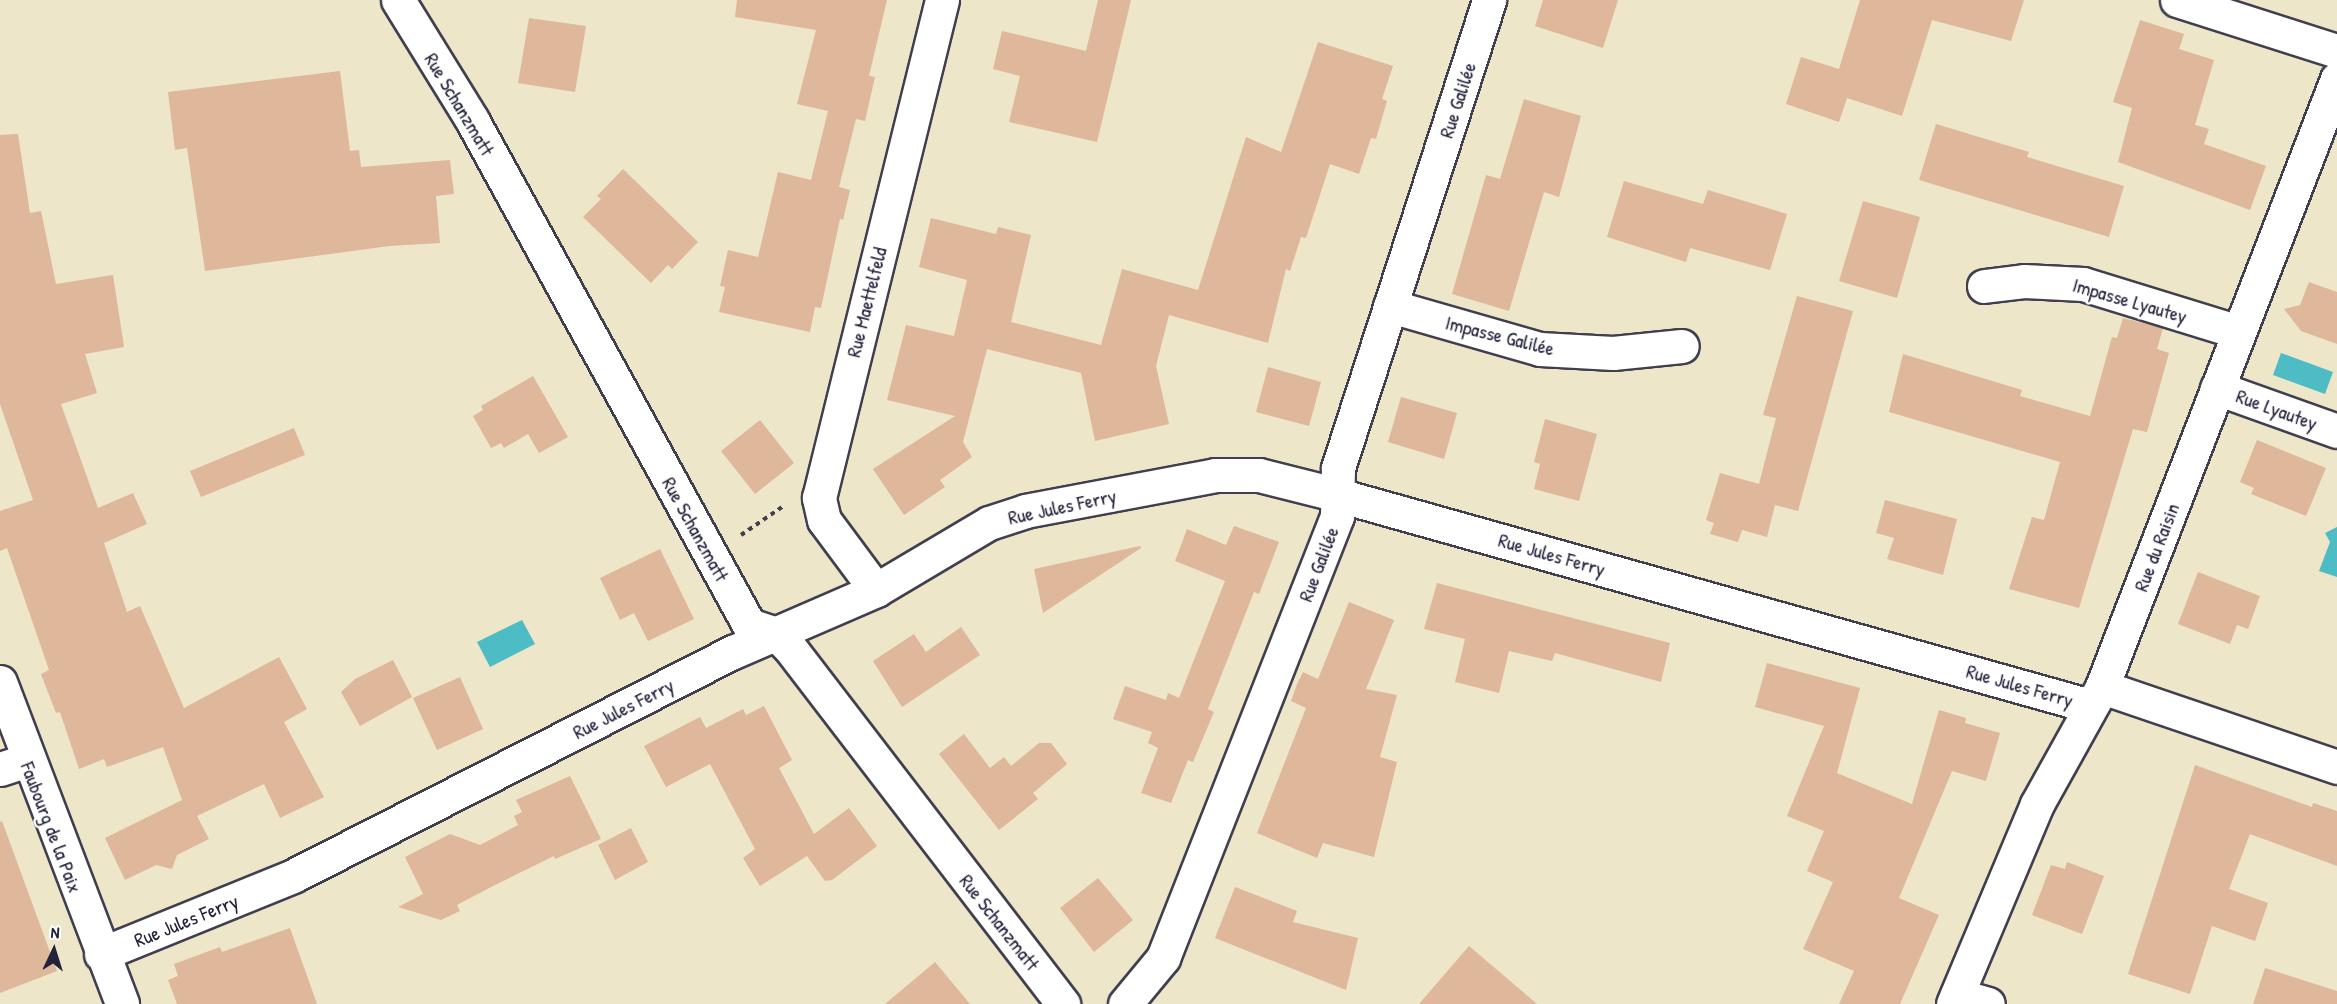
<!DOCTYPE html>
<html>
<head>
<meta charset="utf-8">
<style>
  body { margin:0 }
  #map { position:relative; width:2337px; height:1004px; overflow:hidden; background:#ede6c9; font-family:"Patrick Hand",sans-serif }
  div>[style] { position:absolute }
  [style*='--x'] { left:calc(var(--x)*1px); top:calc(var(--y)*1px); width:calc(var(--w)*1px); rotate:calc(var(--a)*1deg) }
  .water>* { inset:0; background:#4ebcc5 }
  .building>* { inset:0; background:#dfb79a }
  .path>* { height:4px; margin-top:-2px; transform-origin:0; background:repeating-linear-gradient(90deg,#403f50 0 4.5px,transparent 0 9px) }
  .roads { filter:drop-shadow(2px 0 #403f50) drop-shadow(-2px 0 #403f50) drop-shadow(0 2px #403f50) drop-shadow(0 -2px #403f50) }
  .minor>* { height:33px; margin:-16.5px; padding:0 16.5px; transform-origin:16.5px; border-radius:16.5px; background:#fff }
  span { translate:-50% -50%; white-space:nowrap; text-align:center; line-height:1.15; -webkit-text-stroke:5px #fff; paint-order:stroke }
  .street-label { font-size:20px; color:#22223b }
  .north { position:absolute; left:24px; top:920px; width:60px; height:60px; -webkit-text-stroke:4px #fff; paint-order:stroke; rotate:4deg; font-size:16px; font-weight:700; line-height:24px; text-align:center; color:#22223b }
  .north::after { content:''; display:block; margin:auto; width:21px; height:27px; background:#22223b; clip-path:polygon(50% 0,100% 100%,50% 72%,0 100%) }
</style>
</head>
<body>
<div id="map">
  <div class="water">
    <div style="clip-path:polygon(2281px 353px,2333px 372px,2325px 394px,2273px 375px)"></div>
    <div style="clip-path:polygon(2337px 527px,2337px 577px,2319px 571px,2330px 542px,2325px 533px)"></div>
    <div style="clip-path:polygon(522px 620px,535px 644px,490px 667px,477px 642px)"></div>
  </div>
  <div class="building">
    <div style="clip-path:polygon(737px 0,887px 0,869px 76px,875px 77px,865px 121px,856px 119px,839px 187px,850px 190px,843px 220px,840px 219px,821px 308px,815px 307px,810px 332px,719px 312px,725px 287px,720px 286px,728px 250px,758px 257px,778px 172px,811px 180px,828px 111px,797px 104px,816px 30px,735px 17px)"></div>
    <div style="clip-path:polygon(1098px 0,1131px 0,1097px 142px,1009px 122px,1020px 76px,993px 69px,1002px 31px,1086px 51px)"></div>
    <div style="clip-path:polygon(1543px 0,1618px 0,1603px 48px,1535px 26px)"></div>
    <div style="clip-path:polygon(1860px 0,2024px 0,2011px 41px,1932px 20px,1902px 116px,1847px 98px,1839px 122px,1786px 104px,1801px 57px,1839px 69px)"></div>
    <div style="clip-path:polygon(529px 18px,586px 26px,575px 92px,518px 83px)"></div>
    <div style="clip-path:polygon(2140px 20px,2184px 34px,2179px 49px,2214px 60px,2195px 125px,2209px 129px,2204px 144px,2266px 166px,2250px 210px,2118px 162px,2132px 108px,2113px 102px)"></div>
    <div style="clip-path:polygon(1318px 42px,1393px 66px,1382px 99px,1387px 101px,1376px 139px,1371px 138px,1359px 174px,1330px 164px,1306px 238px,1301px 237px,1290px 271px,1286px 269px,1268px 343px,1169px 315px,1156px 366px,1169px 424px,1095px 441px,1081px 373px,987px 349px,963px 442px,972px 457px,940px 480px,945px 487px,904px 515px,873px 469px,955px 416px,887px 400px,906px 325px,954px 336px,967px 280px,919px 267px,931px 218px,996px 234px,998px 227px,1031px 235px,1011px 322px,1101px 345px,1122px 269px,1198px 290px,1246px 137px,1281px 152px)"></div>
    <div style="clip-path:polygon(340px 71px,350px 151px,359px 150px,361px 167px,450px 160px,454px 194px,436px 196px,440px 243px,389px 246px,205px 271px,187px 148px,175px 150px,168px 92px)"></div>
    <div style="clip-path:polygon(1524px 99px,1581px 116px,1559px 197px,1544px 192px,1509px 311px,1452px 294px,1486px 175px,1500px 179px)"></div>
    <div style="clip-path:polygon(1936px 124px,2029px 152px,2027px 157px,2124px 186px,2109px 237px,1919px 180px)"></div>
    <div style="clip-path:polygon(18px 134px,30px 213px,41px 211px,56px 284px,113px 275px,124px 347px,85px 354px,97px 393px,61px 404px,98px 508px,133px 493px,147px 524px,104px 543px,127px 612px,140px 606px,184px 708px,279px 657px,307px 709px,284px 722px,324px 797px,280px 818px,264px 784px,197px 816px,209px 839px,177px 855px,172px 869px,156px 865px,125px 880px,105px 838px,182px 800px,163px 747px,107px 767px,104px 759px,79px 769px,60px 712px,56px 713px,41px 674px,49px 670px,7px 548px,0 551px,0 511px,33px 500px,0 404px,0 135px)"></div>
    <div style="clip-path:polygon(623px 169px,698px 242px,672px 269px,668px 265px,651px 283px,583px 217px,601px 199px,597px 196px)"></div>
    <div style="clip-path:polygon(1624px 181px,1703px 204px,1708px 190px,1787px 214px,1770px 270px,1690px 248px,1686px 262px,1607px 237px)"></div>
    <div style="clip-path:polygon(1863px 201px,1920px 217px,1897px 298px,1839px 281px)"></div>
    <div style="clip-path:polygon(2309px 282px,2337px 292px,2337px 344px,2301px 331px,2284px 309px,2300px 305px)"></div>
    <div style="clip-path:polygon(1797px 296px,1853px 311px,1798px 511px,1775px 505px,1767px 537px,1742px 530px,1738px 542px,1710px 534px,1714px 523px,1706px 520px,1720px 473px,1759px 484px,1776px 418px,1763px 415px)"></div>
    <div style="clip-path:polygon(2123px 318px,2163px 328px,2157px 349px,2169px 353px,2147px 432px,2133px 429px,2079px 608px,2009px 589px,2032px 517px,2044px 520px,2060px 462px,1889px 412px,1903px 354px,2022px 390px,2020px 396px,2090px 416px,2112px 337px,2117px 338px)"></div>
    <div style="clip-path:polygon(1268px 367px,1321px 382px,1309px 426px,1256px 412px)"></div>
    <div style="clip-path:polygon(533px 376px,568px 437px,539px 453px,528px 434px,504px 448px,501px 443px,491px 448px,473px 416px,483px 410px,481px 406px)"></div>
    <div style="clip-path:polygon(1401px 397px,1457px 413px,1444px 459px,1388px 442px)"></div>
    <div style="clip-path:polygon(1545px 419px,1597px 434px,1579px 501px,1534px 489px,1540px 464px,1534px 462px)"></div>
    <div style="clip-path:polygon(760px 420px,794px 463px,755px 494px,721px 451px)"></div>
    <div style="clip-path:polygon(294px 428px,305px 455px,201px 497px,190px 471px)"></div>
    <div style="clip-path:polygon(2257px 440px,2326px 468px,2306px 516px,2251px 494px,2254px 488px,2240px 482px)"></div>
    <div style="clip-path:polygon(1885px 500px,1957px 519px,1943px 575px,1887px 559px,1894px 538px,1876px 533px)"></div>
    <div style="clip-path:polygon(1234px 526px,1279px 542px,1259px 594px,1254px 592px,1208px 709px,1214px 712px,1193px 762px,1188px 760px,1171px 803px,1141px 793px,1158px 748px,1148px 743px,1152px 732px,1113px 719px,1125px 686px,1166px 700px,1168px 693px,1179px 698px,1225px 581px,1175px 561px,1187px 529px,1226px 545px)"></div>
    <div style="clip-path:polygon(1140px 546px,1141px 548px,1043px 613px,1034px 569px)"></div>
    <div style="clip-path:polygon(660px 549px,694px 619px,648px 641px,634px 613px,620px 620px,600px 578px)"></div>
    <div style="clip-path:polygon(2198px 572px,2260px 596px,2248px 629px,2237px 625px,2230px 644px,2178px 624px)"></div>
    <div style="clip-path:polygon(1437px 583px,1670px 643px,1661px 682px,1555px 653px,1552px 661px,1509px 651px,1499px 693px,1455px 682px,1465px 639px,1424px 629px)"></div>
    <div style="clip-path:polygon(1349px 602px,1394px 620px,1366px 689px,1397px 695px,1380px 757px,1397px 762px,1374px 857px,1323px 843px,1317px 858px,1257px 833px,1306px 708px,1291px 701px,1297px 684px,1303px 672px,1318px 679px)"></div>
    <div style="clip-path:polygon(961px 627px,980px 655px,902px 707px,873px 661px,914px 634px,926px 652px)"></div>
    <div style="clip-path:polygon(393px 660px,412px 697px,360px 726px,341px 692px,355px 679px)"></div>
    <div style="clip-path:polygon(1767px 663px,1860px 688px,1837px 773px,1912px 804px,1939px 710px,1966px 718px,1965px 723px,2000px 733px,1986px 781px,1952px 771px,1899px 898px,1939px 915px,1900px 1004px,1839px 1004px,1854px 971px,1803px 949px,1833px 882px,1807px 871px,1824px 831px,1787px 816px,1824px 726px,1755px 707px)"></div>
    <div style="clip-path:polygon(460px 677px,483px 729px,437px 750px,413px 698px)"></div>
    <div style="clip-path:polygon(764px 706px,792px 760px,779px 768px,814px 834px,849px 808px,877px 846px,832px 880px,825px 881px,807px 856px,760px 886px,743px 858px,755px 849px,710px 764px,666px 787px,644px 746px,700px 717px,706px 728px,743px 709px,746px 715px)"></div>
    <div style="clip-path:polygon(964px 734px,990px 768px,1004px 757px,1011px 766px,1039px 743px,1051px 743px,1067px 764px,1033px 793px,1038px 799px,999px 830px,939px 754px)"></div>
    <div style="clip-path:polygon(2195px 765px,2312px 807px,2313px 803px,2337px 811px,2337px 866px,2250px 834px,2229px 889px,2268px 903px,2255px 941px,2212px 926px,2190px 994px,2128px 974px)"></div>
    <div style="clip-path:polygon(570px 776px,601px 839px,555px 859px,554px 856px,493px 886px,457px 905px,460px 911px,441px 920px,398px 907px,423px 894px,405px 857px,450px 834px,480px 845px,518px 825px,514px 816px,522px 812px,516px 800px)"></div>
    <div style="clip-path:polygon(2px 821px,57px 971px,0 993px,0 822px)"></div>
    <div style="clip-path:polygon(631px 828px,648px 862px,615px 880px,598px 845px)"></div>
    <div style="clip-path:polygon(2067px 862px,2104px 876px,2082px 934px,2032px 915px,2051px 865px,2065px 869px)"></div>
    <div style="clip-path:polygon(1098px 878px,1133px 920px,1094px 952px,1060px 908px)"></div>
    <div style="clip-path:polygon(1235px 887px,1297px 911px,1293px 922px,1358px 938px,1346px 990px,1215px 938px)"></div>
    <div style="clip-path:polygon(290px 928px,317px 1004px,177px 1004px,168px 980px,178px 976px,174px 964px,220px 947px,222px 952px)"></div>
    <div style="clip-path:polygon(1469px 946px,1537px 1004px,1419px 1004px)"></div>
    <div style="clip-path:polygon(935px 962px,970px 1004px,885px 1004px)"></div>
    <div style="clip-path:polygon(2265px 968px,2337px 991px,2337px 1004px,2253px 1004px)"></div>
  </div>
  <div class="path">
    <div style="--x:741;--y:535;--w:53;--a:-34.3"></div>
  </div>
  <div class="roads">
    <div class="minor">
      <div style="--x:398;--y:0;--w:141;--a:58.3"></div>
      <div style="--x:472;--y:120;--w:576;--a:61.25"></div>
      <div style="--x:749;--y:625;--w:28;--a:18"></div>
      <div style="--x:776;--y:634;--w:20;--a:45"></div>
      <div style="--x:790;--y:648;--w:449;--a:52.5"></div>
      <div style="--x:2177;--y:0;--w:168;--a:17.7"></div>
      <div style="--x:1984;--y:286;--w:40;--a:-7.1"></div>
      <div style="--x:2024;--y:281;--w:59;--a:2.9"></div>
      <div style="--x:2083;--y:284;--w:163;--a:17.1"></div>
      <div style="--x:1390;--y:306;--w:156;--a:16"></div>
      <div style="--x:1540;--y:349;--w:73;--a:3.1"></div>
      <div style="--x:1613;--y:353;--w:69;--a:-5.8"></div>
      <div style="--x:2217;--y:388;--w:127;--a:19.7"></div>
      <div style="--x:876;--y:590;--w:87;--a:-126.6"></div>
      <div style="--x:824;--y:520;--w:23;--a:-103"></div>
      <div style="--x:819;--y:498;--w:513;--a:-76.13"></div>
      <div style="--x:0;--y:682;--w:344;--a:69.2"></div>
      <div style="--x:2102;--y:687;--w:248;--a:18.8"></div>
      <div style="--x:0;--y:769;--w:28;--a:-18"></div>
      <div style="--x:101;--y:954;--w:207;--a:-22.1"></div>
      <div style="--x:293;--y:876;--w:494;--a:-27"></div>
      <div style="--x:733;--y:652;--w:156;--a:-23.4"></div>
      <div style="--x:876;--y:590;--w:131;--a:-30.7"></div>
      <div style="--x:989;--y:523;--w:38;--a:-18"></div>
      <div style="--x:1025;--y:511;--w:193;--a:-10.7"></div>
      <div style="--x:1215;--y:475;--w:44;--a:0"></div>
      <div style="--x:1259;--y:475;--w:81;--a:14.2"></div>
      <div style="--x:1338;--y:495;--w:781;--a:15.67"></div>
      <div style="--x:1957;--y:995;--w:32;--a:16"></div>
      <div style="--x:1125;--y:1004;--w:60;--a:-50.4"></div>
      <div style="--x:1163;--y:958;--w:475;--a:-68.5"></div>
      <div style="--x:1337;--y:516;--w:48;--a:-88.8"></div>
      <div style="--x:1338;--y:468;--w:492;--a:-72.1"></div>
      <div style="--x:1953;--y:1004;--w:217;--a:-67.2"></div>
      <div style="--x:2037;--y:804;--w:134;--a:-60.9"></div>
      <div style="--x:2102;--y:687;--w:652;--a:-68.87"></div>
    </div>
  </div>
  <div class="street-label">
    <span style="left:1457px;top:100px;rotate:-72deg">Rue Galilée</span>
    <span style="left:460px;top:104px;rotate:59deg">Rue Schanzmatt</span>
    <span style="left:2130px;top:300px;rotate:16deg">Impasse Lyautey</span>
    <span style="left:866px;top:302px;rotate:-76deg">Rue Maettelfeld</span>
    <span style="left:1500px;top:335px;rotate:14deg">Impasse Galilée</span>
    <span style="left:2277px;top:409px;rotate:20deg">Rue Lyautey</span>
    <span style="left:1062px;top:506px;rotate:-12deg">Rue Jules Ferry</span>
    <span style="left:696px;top:529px;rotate:61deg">Rue Schanzmatt</span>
    <span style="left:2156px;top:547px;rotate:-69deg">Rue du Raisin</span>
    <span style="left:1552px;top:554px;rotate:16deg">Rue Jules Ferry</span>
    <span style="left:1318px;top:564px;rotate:-69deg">Rue Galilée</span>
    <span style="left:2020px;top:685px;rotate:16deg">Rue Jules Ferry</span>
    <span style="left:623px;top:708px;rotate:-27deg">Rue Jules Ferry</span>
    <span style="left:52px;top:827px;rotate:69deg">Faubourg de la Paix</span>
    <span style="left:186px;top:920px;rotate:-22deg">Rue Jules Ferry</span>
    <span style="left:1000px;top:922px;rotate:52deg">Rue Schanzmatt</span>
  </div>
  <div class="north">N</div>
</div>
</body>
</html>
